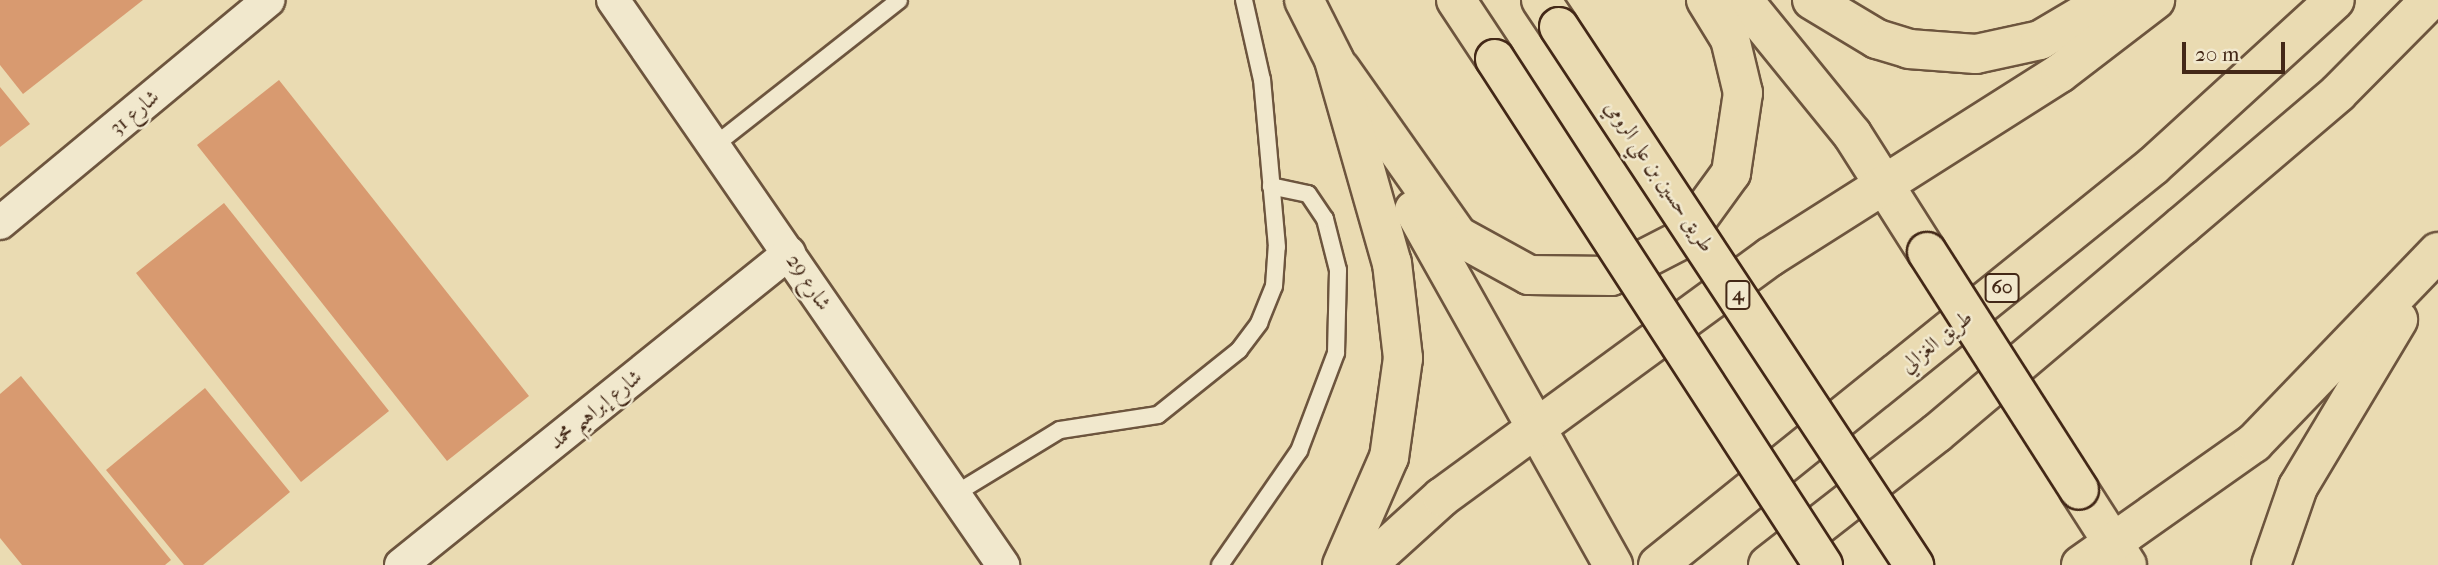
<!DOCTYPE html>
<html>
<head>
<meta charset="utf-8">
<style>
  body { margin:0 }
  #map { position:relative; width:2438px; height:565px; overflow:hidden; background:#eadbb2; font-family:"IM FELL French Canon",Amiri,serif }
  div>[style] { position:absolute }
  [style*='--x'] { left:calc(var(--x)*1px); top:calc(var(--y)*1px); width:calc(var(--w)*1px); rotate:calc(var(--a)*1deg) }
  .building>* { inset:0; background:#d89a70 }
  .roads { filter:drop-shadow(2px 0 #6d553e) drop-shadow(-2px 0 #6d553e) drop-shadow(0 2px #6d553e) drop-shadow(0 -2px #6d553e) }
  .service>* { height:16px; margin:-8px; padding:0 8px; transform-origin:8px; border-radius:8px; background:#f1e8cd }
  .minor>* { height:32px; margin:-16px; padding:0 16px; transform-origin:16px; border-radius:16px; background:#f1e8cd }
  .trunk>* { height:38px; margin:-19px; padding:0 19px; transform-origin:19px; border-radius:19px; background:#eadbb2 }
  .motorway>* { height:38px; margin:-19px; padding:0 19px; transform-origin:19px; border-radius:19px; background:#eadbb2 }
  .bridges { filter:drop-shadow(2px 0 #432817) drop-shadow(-2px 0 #432817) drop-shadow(0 2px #432817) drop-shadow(0 -2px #432817) }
  .trunk-bridge>* { height:38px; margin:-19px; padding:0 19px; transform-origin:19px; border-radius:19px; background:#eadbb2 }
  span { translate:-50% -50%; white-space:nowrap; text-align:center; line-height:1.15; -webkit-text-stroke:5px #f1e8cd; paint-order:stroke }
  .shield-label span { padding:2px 5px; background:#f1e8cd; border:2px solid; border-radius:5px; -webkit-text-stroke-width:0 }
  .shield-label { font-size:19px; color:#432817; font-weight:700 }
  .street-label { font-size:21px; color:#432817 }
  .scale { position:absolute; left:2182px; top:42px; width:103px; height:32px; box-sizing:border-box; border:4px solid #432817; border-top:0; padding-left:9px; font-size:21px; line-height:24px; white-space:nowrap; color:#432817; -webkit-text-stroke:5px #f1e8cd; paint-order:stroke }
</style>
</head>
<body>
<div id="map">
  <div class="building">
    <div style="clip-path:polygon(0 0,143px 0,23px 94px,0 65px)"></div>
    <div style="clip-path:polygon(279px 80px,529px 396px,447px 461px,197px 145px)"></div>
    <div style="clip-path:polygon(0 87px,30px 124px,0 147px)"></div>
    <div style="clip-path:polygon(224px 203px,389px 411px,301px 482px,136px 273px)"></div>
    <div style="clip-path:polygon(21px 376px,171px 560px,165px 565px,22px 565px,0 538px,0 394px)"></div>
    <div style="clip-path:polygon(205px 388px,290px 492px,203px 565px,184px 565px,106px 470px)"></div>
  </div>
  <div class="roads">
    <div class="service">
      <div style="--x:715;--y:145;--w:234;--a:-38.2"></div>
      <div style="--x:955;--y:494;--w:123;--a:-31.4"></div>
      <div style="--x:1060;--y:430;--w:99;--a:-8.7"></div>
      <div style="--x:1158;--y:415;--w:104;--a:-38.7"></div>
      <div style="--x:1239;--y:350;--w:34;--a:-53"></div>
      <div style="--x:1259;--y:323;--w:40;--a:-68"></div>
      <div style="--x:1274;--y:286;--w:39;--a:-86"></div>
      <div style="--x:1277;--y:247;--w:168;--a:-95.1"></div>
      <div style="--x:1262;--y:80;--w:82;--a:-102.7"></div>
      <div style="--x:1220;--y:565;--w:139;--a:-55.3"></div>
      <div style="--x:1299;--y:451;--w:105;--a:-69.3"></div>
      <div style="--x:1336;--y:353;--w:83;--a:-88.6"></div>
      <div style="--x:1338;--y:270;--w:53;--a:-104.3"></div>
      <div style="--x:1325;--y:219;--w:30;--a:-124"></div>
      <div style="--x:1308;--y:194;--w:38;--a:-168"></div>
    </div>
    <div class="minor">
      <div style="--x:613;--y:0;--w:687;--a:55.38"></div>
      <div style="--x:0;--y:223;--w:349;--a:-39.7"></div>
      <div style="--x:401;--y:565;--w:498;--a:-38.8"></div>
    </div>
    <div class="trunk">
      <div style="--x:1304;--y:0;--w:100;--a:63.2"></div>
      <div style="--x:1456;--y:0;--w:71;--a:56.5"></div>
      <div style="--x:1541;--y:0;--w:32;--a:56"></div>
      <div style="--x:1743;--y:0;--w:173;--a:50.9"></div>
      <div style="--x:1852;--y:134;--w:140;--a:57.6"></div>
      <div style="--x:1341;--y:70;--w:203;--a:54.8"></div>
      <div style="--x:1458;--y:236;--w:81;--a:28.8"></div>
      <div style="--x:1529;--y:275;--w:82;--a:0.7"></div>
      <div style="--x:1611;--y:276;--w:81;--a:-27.2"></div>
      <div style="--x:1683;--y:239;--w:82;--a:-54"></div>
      <div style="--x:1731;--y:173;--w:81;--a:-81.5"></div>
      <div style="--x:1743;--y:93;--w:56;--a:-103.5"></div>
      <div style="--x:1730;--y:39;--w:46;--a:-121.6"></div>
      <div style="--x:1414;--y:210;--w:407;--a:60.7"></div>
      <div style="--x:2079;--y:490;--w:89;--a:57.4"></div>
    </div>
    <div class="motorway">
      <div style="--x:1812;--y:0;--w:76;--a:31"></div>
      <div style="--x:1877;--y:39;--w:34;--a:17"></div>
      <div style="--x:1909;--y:49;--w:67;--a:4.3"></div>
      <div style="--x:1976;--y:54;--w:66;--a:-12.3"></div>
      <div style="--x:2040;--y:40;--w:79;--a:-30.5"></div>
      <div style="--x:1334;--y:60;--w:211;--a:74.1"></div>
      <div style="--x:1392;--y:263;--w:96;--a:83.4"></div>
      <div style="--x:1403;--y:358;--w:100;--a:98"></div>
      <div style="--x:1389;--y:457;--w:118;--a:113.5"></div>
      <div style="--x:1367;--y:565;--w:101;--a:-42.2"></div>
      <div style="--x:1442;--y:497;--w:406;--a:-36.2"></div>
      <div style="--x:1770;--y:257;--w:343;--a:-32.4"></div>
      <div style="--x:2060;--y:73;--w:120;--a:-37.5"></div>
      <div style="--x:1658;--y:565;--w:636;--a:-38.87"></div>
      <div style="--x:2153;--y:166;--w:246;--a:-42.4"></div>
      <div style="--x:1768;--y:565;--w:214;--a:-38"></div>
      <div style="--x:1937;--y:433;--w:321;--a:-40.2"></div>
      <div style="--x:2182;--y:226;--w:205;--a:-40.4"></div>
      <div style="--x:2338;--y:93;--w:131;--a:-45.3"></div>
      <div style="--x:2081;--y:565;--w:212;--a:-35.2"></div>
      <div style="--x:2254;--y:443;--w:265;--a:-46.1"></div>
      <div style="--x:2271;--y:565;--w:83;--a:-70.9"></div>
      <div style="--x:2298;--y:487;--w:195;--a:-59.1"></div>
    </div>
  </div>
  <div class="bridges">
    <div class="trunk-bridge">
      <div style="--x:1559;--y:27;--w:645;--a:56.58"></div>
      <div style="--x:1495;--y:59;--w:603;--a:57.05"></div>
      <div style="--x:1927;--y:252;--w:282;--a:57.4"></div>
    </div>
  </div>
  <div class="shield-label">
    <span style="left:2002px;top:288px">60</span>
    <span style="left:1738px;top:295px">4</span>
  </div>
  <div class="street-label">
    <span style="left:134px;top:112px;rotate:-40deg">شارع 31</span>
    <span style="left:1660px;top:176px;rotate:56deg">طريق حسين بن علي الرومي</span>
    <span style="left:809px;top:282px;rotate:56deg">شارع 29</span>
    <span style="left:1936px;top:341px;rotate:-39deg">طريق الغزالي</span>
    <span style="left:595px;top:409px;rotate:-39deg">شارع إبراهيم محمد</span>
  </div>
  <div class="scale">20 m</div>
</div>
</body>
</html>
